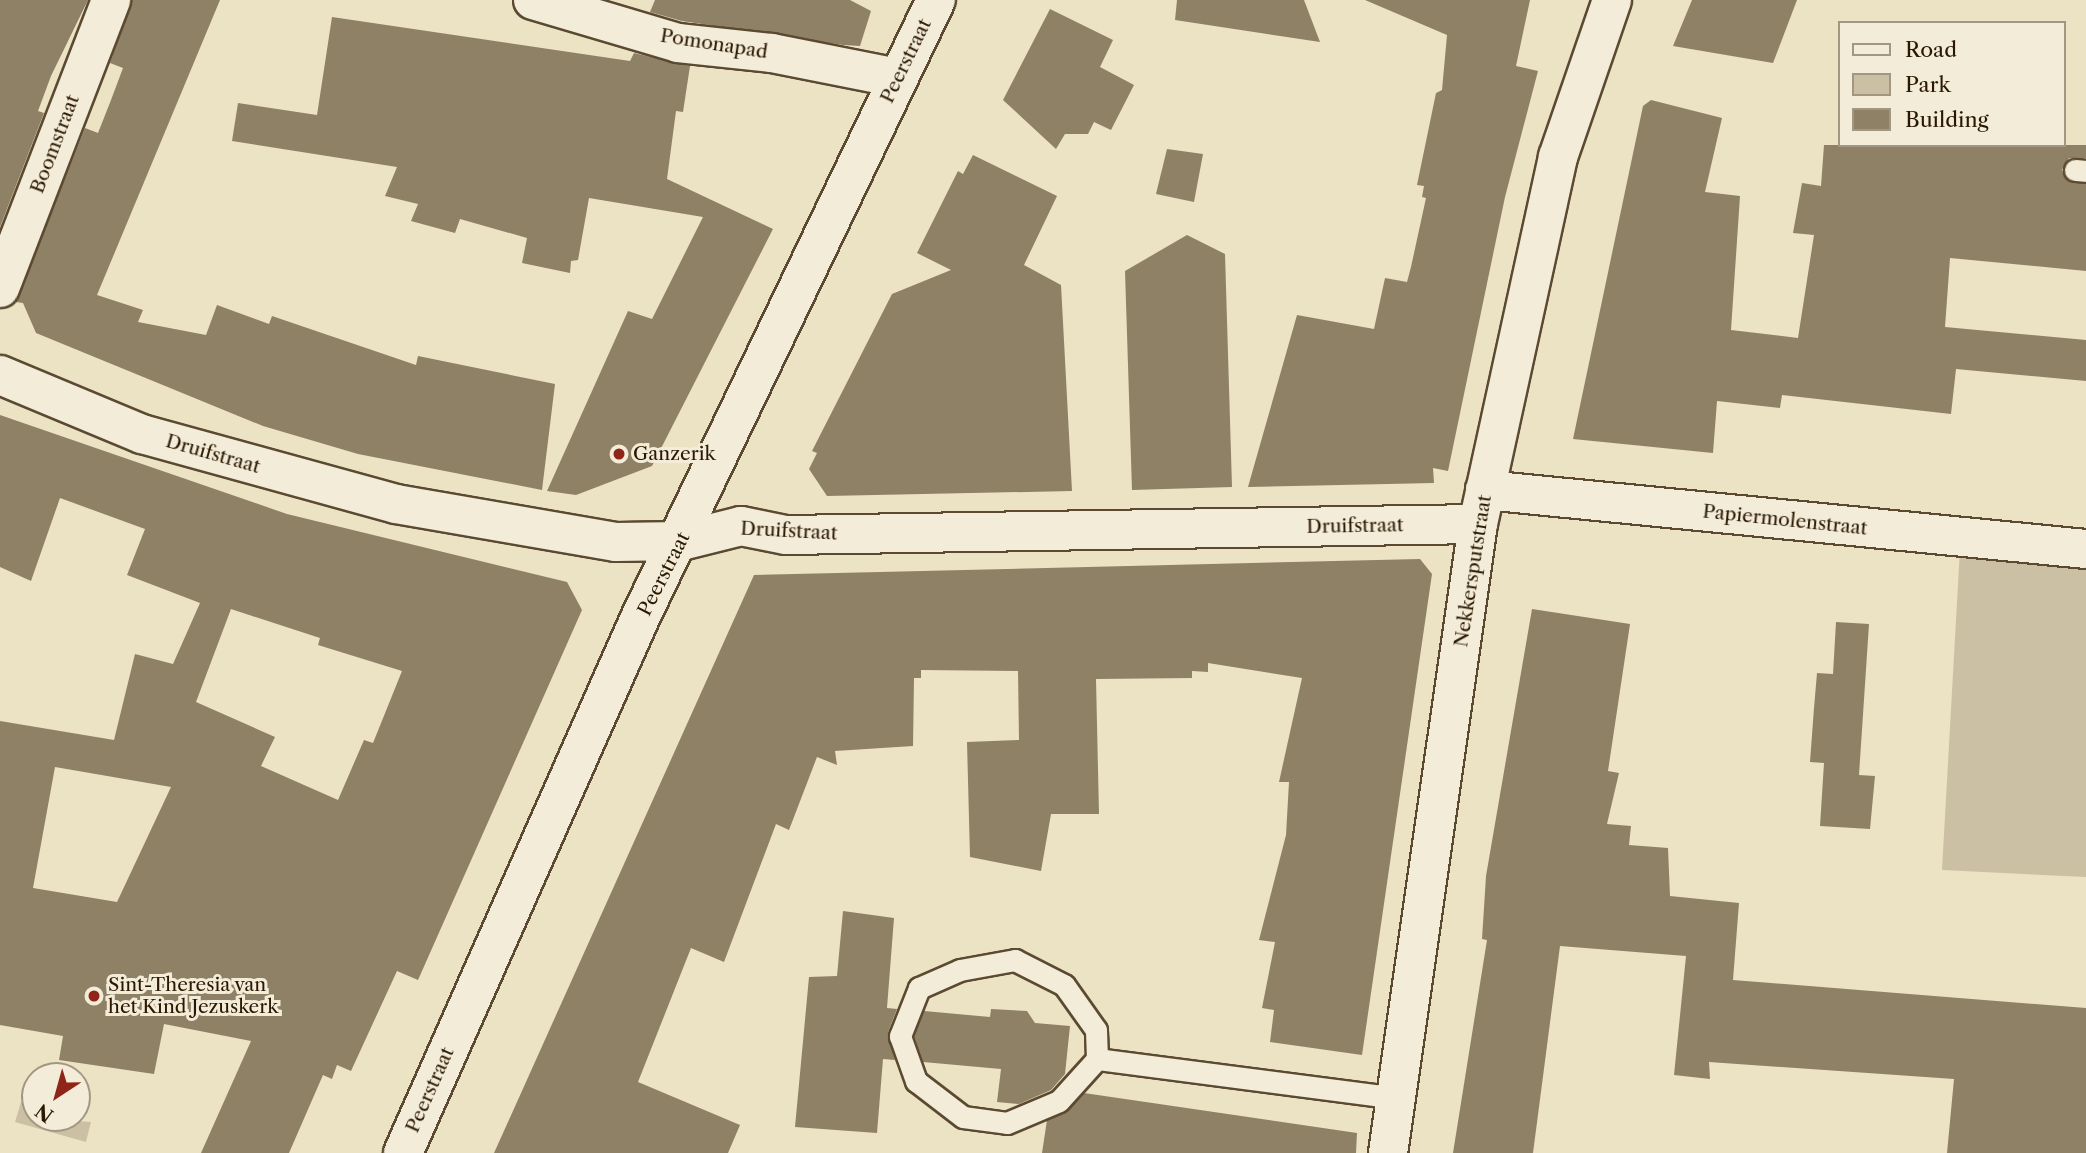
<!DOCTYPE html>
<html>
<head>
<meta charset="utf-8">
<style>
  body { margin:0 }
  #map { position:relative; width:2086px; height:1153px; overflow:hidden; background:#ece2c4; font-family:"Libre Caslon Text",serif }
  div>[style] { position:absolute }
  [style*='--x'] { left:calc(var(--x)*1px); top:calc(var(--y)*1px); width:calc(var(--w)*1px); rotate:calc(var(--a)*1deg) }
  .green>* { inset:0; background:#cbc0a3 }
  .building>* { inset:0; background:#8f8166 }
  .roads { filter:drop-shadow(2px 0 #5b4a31) drop-shadow(-2px 0 #5b4a31) drop-shadow(0 2px #5b4a31) drop-shadow(0 -2px #5b4a31) }
  .lane>* { height:21px; margin:-10.5px; padding:0 10.5px; transform-origin:10.5px; border-radius:10.5px; background:#f3ecd9 }
  .street>* { height:38px; margin:-19px; padding:0 19px; transform-origin:19px; border-radius:19px; background:#f3ecd9 }
  .dots>* { width:19px; height:19px; translate:-50% -50%; box-sizing:border-box; border:4px solid #f3ecd9; border-radius:50% }
  span { translate:-50% -50%; white-space:nowrap; text-align:center; line-height:1.15; -webkit-text-stroke:6px #f3ecd9; paint-order:stroke }
  .street-label { font-size:19px; color:#2b1800 }
  .poi-label { font-size:19px; color:#2b1800 }
  .left { translate:0 -50%; text-align:left }
  .legend { position:absolute; left:1838px; top:21px; width:228px; height:126px; box-sizing:border-box; background:#f3ecd9; border:2px solid #a39782; margin:0; padding:9px 12px; list-style:none; font-size:21px; color:#2b1800 }
  .legend li { display:flex; align-items:center; gap:14px; height:35px }
  .legend b { width:35px; border:2px solid #a39782 }
  .north { position:absolute; left:21px; top:1062px; width:70px; height:70px; box-sizing:border-box; background:#f3ecd9; border:2px solid #a39782; border-radius:50%; rotate:216deg; font-size:19px; font-weight:700; line-height:28px; text-align:center; color:#2b1800 }
  .north::after { content:''; display:block; margin:auto; width:24px; height:32px; background:#8f2418; clip-path:polygon(50% 0,100% 100%,50% 72%,0 100%) }
</style>
</head>
<body>
<div id="map">
  <div class="green">
    <div style="clip-path:polygon(1960px 549px,2086px 564px,2086px 877px,1942px 870px)"></div>
    <div style="clip-path:polygon(21px 1102px,35px 1106px,35px 1118px,91px 1122px,86px 1142px,15px 1122px)"></div>
  </div>
  <div class="building">
    <div style="clip-path:polygon(0 0,88px 0,51px 76px,38px 111px,44px 113px,0 227px)"></div>
    <div style="clip-path:polygon(132px 0,220px 0,97px 295px,143px 310px,138px 322px,206px 335px,217px 305px,269px 324px,272px 316px,416px 365px,418px 356px,555px 384px,542px 490px,358px 454px,263px 426px,36px 333px,23px 303px,16px 302px,85px 128px,98px 133px,111px 100px,123px 68px,110px 63px)"></div>
    <div style="clip-path:polygon(655px 0,850px 0,871px 11px,860px 46px,843px 45px,682px 21px,650px 12px)"></div>
    <div style="clip-path:polygon(1177px 0,1304px 0,1320px 42px,1175px 20px)"></div>
    <div style="clip-path:polygon(1365px 0,1530px 0,1516px 66px,1538px 71px,1505px 197px,1448px 471px,1433px 468px,1434px 483px,1248px 487px,1297px 315px,1374px 329px,1385px 278px,1407px 282px,1411px 267px,1426px 198px,1422px 197px,1424px 186px,1417px 185px,1436px 93px,1442px 90px,1447px 35px)"></div>
    <div style="clip-path:polygon(1692px 0,1797px 0,1773px 63px,1673px 46px)"></div>
    <div style="clip-path:polygon(1050px 9px,1113px 40px,1100px 67px,1134px 85px,1111px 130px,1094px 122px,1088px 134px,1065px 134px,1056px 149px,1003px 100px)"></div>
    <div style="clip-path:polygon(332px 17px,630px 61px,634px 53px,690px 66px,683px 112px,676px 111px,667px 179px,773px 229px,652px 466px,576px 495px,547px 491px,628px 311px,652px 319px,703px 217px,589px 198px,578px 260px,571px 261px,570px 273px,522px 263px,527px 238px,460px 219px,455px 233px,411px 221px,418px 204px,385px 196px,397px 167px,232px 141px,238px 103px,317px 115px)"></div>
    <div style="clip-path:polygon(1651px 100px,1722px 118px,1705px 192px,1740px 196px,1731px 330px,1798px 338px,1814px 235px,1793px 233px,1802px 183px,1821px 186px,1824px 145px,2086px 145px,2086px 158px,2069px 158px,2062px 170px,2068px 181px,2086px 184px,2086px 271px,1950px 258px,1945px 327px,2086px 340px,2086px 381px,1956px 369px,1951px 414px,1782px 395px,1780px 408px,1717px 401px,1713px 453px,1573px 439px,1643px 106px)"></div>
    <div style="clip-path:polygon(1167px 149px,1203px 154px,1194px 202px,1156px 194px)"></div>
    <div style="clip-path:polygon(973px 155px,1057px 196px,1024px 265px,1061px 285px,1072px 491px,827px 496px,809px 469px,817px 453px,812px 451px,892px 294px,951px 270px,917px 253px,958px 171px,963px 174px)"></div>
    <div style="clip-path:polygon(1187px 235px,1225px 254px,1232px 487px,1132px 490px,1125px 271px)"></div>
    <div style="clip-path:polygon(evenodd,0 415px,287px 514px,567px 582px,582px 610px,418px 980px,397px 971px,351px 1071px,337px 1065px,332px 1079px,323px 1075px,289px 1153px,201px 1153px,251px 1041px,164px 1024px,154px 1074px,59px 1060px,63px 1036px,0 1025px,0 721px,114px 740px,135px 654px,173px 664px,200px 603px,127px 575px,145px 529px,60px 498px,31px 581px,0 567px,0 415px,231px 609px,320px 638px,318px 645px,402px 671px,373px 743px,364px 740px,338px 800px,261px 766px,275px 737px,196px 702px,231px 609px,0 415px,55px 767px,171px 787px,117px 902px,33px 888px,55px 767px)"></div>
    <div style="clip-path:polygon(1420px 559px,1432px 574px,1362px 1055px,1270px 1042px,1274px 1010px,1262px 1008px,1275px 942px,1259px 940px,1286px 835px,1289px 782px,1279px 782px,1302px 678px,1208px 663px,1208px 672px,1192px 671px,1192px 678px,1096px 679px,1099px 814px,1051px 814px,1041px 871px,970px 857px,967px 742px,1019px 740px,1018px 671px,921px 670px,921px 678px,914px 678px,913px 746px,835px 751px,837px 765px,817px 757px,789px 830px,776px 824px,724px 962px,691px 948px,638px 1082px,740px 1125px,728px 1153px,494px 1153px,754px 575px)"></div>
    <div style="clip-path:polygon(1532px 609px,1630px 624px,1608px 771px,1619px 773px,1607px 824px,1631px 826px,1629px 845px,1668px 848px,1670px 896px,1739px 903px,1733px 980px,2086px 1008px,2086px 1153px,1947px 1153px,1954px 1079px,1709px 1062px,1710px 1079px,1674px 1075px,1686px 956px,1560px 946px,1533px 1153px,1453px 1153px,1487px 940px,1482px 939px,1486px 876px)"></div>
    <div style="clip-path:polygon(1836px 622px,1869px 624px,1859px 775px,1875px 776px,1870px 829px,1820px 826px,1824px 763px,1810px 762px,1814px 708px,1817px 673px,1833px 674px)"></div>
    <div style="clip-path:polygon(843px 911px,894px 918px,887px 1008px,897px 1009px,888px 1032px,895px 1060px,883px 1059px,877px 1133px,795px 1127px,809px 977px,837px 976px)"></div>
    <div style="clip-path:polygon(991px 1009px,1027px 1011px,1035px 1023px,1070px 1026px,1065px 1074px,1051px 1090px,1019px 1104px,997px 1102px,1001px 1069px,923px 1062px,914px 1036px,924px 1011px,990px 1017px)"></div>
    <div style="clip-path:polygon(1084px 1093px,1357px 1133px,1356px 1153px,1042px 1153px,1047px 1120px,1068px 1110px)"></div>
  </div>
  <div class="roads">
    <div class="lane">
      <div style="--x:2075;--y:170;--w:11;--a:5"></div>
      <div style="--x:1097;--y:1059;--w:29;--a:-92"></div>
      <div style="--x:1096;--y:1030;--w:55;--a:-125.4"></div>
      <div style="--x:1064;--y:985;--w:55;--a:-153"></div>
      <div style="--x:1015;--y:960;--w:56;--a:169.7"></div>
      <div style="--x:960;--y:970;--w:45;--a:156.3"></div>
      <div style="--x:919;--y:988;--w:52;--a:111.6"></div>
      <div style="--x:900;--y:1036;--w:48;--a:70.4"></div>
      <div style="--x:916;--y:1081;--w:59;--a:37.5"></div>
      <div style="--x:963;--y:1117;--w:44;--a:7.8"></div>
      <div style="--x:1007;--y:1123;--w:56;--a:-22.9"></div>
      <div style="--x:1059;--y:1101;--w:57;--a:-47.9"></div>
      <div style="--x:1097;--y:1059;--w:302;--a:7.4"></div>
    </div>
    <div class="street">
      <div style="--x:533;--y:0;--w:151;--a:16.5"></div>
      <div style="--x:678;--y:43;--w:95;--a:6.1"></div>
      <div style="--x:772;--y:53;--w:128;--a:11.2"></div>
      <div style="--x:0;--y:288;--w:309;--a:-68.9"></div>
      <div style="--x:0;--y:375;--w:154;--a:22.6"></div>
      <div style="--x:142;--y:434;--w:263;--a:15.4"></div>
      <div style="--x:396;--y:504;--w:223;--a:9.8"></div>
      <div style="--x:616;--y:542;--w:65;--a:-0.9"></div>
      <div style="--x:681;--y:541;--w:62;--a:-14"></div>
      <div style="--x:741;--y:526;--w:46;--a:11.3"></div>
      <div style="--x:786;--y:535;--w:692;--a:-0.91"></div>
      <div style="--x:1485;--y:490;--w:604;--a:5.61"></div>
      <div style="--x:403;--y:1153;--w:585;--a:-66.11"></div>
      <div style="--x:640;--y:618;--w:685;--a:-64.41"></div>
      <div style="--x:1388;--y:1153;--w:635;--a:-81.86"></div>
      <div style="--x:1478;--y:524;--w:376;--a:-77.7"></div>
      <div style="--x:1558;--y:157;--w:166;--a:-71"></div>
    </div>
  </div>
  <div class="dots">
    <div style="left:619px;top:454px;background:#8f2418"></div>
    <div style="left:94px;top:996px;background:#8f2418"></div>
  </div>
  <div class="street-label">
    <span style="left:714px;top:44px;rotate:9deg">Pomonapad</span>
    <span style="left:906px;top:61px;rotate:-64deg">Peerstraat</span>
    <span style="left:55px;top:144px;rotate:-69deg">Boomstraat</span>
    <span style="left:213px;top:454px;rotate:16deg">Druifstraat</span>
    <span style="left:1785px;top:520px;rotate:6deg">Papiermolenstraat</span>
    <span style="left:1355px;top:526px;rotate:-1deg">Druifstraat</span>
    <span style="left:789px;top:531px;rotate:3deg">Druifstraat</span>
    <span style="left:1473px;top:571px;rotate:-81deg">Nekkersputstraat</span>
    <span style="left:664px;top:574px;rotate:-63deg">Peerstraat</span>
    <span style="left:430px;top:1090px;rotate:-66deg">Peerstraat</span>
  </div>
  <div class="poi-label">
    <span class="left" style="left:633px;top:454px">Ganzerik</span>
    <span class="left" style="left:108px;top:996px">Sint-Theresia van<br>het Kind Jezuskerk</span>
  </div>
  <ul class="legend">
  <li><b style="height:9px;background:#f3ecd9"></b>Road</li>
  <li><b style="height:19px;background:#cbc0a3"></b>Park</li>
  <li><b style="height:19px;background:#8f8166"></b>Building</li>
  </ul>
  <div class="north">N</div>
</div>
</body>
</html>
